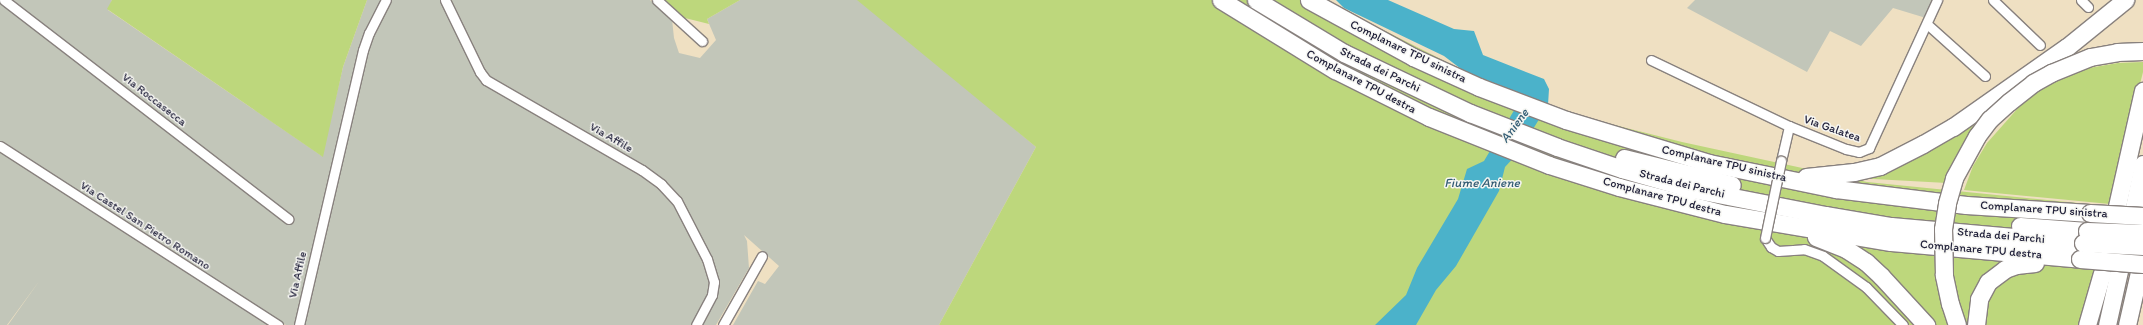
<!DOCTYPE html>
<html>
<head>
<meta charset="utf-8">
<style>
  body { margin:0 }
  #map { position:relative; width:2143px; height:325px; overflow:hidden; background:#efe0c2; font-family:Itim,sans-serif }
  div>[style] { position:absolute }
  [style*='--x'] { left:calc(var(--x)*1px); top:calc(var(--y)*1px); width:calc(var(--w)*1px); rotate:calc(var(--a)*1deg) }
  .industrial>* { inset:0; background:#c2c6b9 }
  .green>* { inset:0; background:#bdd77c }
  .water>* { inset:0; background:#4bb2ca }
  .roads { filter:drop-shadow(1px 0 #88817e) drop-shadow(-1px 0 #88817e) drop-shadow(0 1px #88817e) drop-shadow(0 -1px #88817e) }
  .street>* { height:9px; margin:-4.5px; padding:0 4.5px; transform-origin:4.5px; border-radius:4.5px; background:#fff }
  .highway>* { height:17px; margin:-8.5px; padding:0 8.5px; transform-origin:8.5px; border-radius:8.5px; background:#fff }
  .bridges { filter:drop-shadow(1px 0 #88817e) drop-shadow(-1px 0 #88817e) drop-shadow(0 1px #88817e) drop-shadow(0 -1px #88817e) }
  .street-bridge>* { height:9px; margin:-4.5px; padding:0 4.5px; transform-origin:4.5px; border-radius:4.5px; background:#fff }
  .highway-bridge>* { height:17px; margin:-8.5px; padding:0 8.5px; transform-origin:8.5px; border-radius:8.5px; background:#fff }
  span { translate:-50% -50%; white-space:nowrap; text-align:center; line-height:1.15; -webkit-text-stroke:3px #f6f6f2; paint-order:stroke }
  .street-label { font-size:12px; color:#22223b }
  .water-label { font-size:13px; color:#325c74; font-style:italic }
</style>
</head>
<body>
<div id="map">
  <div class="industrial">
    <div style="clip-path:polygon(10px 0,112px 0,108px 10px,322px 156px,343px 67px,367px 0,650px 0,672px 19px,674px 38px,679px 53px,700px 58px,716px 40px,707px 19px,740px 0,862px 0,1036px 147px,939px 325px,733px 325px,758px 281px,765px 284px,779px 266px,744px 235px,747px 241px,749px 268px,716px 325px,286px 325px,0 142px,0 1px)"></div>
    <div style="clip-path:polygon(1695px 0,1934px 0,1926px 18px,1893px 8px,1861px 46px,1830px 31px,1807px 72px,1687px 8px)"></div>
    <div style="clip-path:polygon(0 152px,223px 293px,272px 325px,8px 325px,40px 280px,7px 325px,0 325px)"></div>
  </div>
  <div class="green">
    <div style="clip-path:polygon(112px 0,367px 0,343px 67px,323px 157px,107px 9px)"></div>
    <div style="clip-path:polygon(664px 0,740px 0,707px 19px,709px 24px,685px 18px)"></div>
    <div style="clip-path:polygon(857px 0,1324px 0,1504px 91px,1567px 113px,1682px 142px,1867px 182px,2108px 206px,2084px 325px,939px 325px,1036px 147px)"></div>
    <div style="clip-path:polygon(2143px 62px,2143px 72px,2110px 204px,1964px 190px,1973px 166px,1987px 143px,2027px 98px,2037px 91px,2083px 69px,2118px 63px)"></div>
    <div style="clip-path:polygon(1998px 104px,1947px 183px,1855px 178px,1935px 147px,1964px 130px)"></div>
  </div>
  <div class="water">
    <div style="clip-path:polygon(1336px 0,1388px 0,1454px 29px,1474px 31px,1483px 55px,1544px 79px,1549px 89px,1548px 105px,1518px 153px,1505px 167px,1499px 191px,1456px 266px,1436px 290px,1416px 325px,1375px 325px,1406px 295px,1417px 268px,1458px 199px,1467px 169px,1484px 161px,1519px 102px,1469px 75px,1444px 56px,1344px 8px)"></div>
  </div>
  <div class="roads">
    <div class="street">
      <div style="--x:4;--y:0;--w:359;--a:37.6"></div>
      <div style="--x:445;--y:0;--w:80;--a:64.1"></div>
      <div style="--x:480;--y:72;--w:10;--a:53"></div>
      <div style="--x:486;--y:80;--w:180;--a:30"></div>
      <div style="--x:642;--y:170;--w:24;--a:36"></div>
      <div style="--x:661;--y:184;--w:23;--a:47"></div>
      <div style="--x:677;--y:201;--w:65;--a:62.7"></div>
      <div style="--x:707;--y:259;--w:24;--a:73"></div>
      <div style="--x:714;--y:282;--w:13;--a:99"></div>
      <div style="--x:712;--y:295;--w:34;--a:118"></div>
      <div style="--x:657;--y:0;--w:61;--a:42.3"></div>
      <div style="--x:1993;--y:0;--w:65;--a:43.8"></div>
      <div style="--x:2081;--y:0;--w:10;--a:45"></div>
      <div style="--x:1927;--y:24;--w:78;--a:41.9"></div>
      <div style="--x:1651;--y:60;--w:153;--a:25.6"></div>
      <div style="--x:0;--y:146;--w:331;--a:32.8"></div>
      <div style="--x:1781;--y:161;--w:36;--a:-77"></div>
      <div style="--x:1789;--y:126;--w:61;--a:22"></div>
      <div style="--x:1846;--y:149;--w:13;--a:13"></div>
      <div style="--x:1859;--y:152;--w:11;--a:-22"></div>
      <div style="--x:1869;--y:148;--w:163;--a:-65.3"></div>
      <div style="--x:1765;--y:238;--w:11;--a:56"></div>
      <div style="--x:1771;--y:247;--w:8;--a:30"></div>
      <div style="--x:1778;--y:251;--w:26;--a:-4"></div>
      <div style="--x:1804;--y:249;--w:20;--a:20"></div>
      <div style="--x:1823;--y:256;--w:53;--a:35.8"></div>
      <div style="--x:1866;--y:287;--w:53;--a:45.8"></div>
      <div style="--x:299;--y:325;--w:282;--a:-76.9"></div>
      <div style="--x:363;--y:50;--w:18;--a:-71"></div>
      <div style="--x:369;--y:33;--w:37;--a:-63"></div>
      <div style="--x:723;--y:325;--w:79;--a:-60.5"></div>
    </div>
    <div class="highway">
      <div style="--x:1221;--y:0;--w:134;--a:31.6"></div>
      <div style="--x:1335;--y:70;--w:105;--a:26.6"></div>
      <div style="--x:1429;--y:117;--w:129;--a:21.8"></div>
      <div style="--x:1549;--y:165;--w:73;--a:17.4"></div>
      <div style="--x:1619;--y:187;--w:109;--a:14.3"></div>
      <div style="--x:1725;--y:214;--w:168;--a:9.6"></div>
      <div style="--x:1891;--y:242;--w:190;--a:5.1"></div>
      <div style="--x:1256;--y:0;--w:103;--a:31.1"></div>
      <div style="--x:1344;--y:53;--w:140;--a:25.5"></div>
      <div style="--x:1470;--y:113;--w:93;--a:21.3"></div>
      <div style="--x:1557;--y:147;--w:69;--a:18.7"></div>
      <div style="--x:1622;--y:169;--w:73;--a:15.9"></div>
      <div style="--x:1692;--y:189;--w:136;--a:11.1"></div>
      <div style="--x:1825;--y:215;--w:67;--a:9.5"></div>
      <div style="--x:1891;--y:226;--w:193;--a:5.1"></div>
      <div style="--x:1309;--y:0;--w:119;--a:28.7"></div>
      <div style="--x:1413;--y:57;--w:72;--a:24.4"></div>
      <div style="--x:1479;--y:87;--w:93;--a:20.8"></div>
      <div style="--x:1566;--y:120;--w:149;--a:16.7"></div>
      <div style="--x:1709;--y:163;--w:130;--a:11.6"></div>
      <div style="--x:1836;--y:189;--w:131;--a:7"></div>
      <div style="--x:1966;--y:205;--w:124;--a:3.7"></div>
      <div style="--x:1624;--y:158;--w:111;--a:14"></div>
      <div style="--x:1806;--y:177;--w:48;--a:-5.9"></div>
      <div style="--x:1854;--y:172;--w:27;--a:-13"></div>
      <div style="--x:1880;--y:166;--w:48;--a:-27.1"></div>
      <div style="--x:1923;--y:144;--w:34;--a:-30"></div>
      <div style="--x:1953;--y:127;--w:139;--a:-35.1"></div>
      <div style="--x:2067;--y:47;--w:75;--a:-39"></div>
      <div style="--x:2117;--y:206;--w:118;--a:-77.3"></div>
      <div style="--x:2134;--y:207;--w:44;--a:-78.2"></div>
      <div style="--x:2020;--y:226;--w:67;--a:4.3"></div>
      <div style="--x:1816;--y:237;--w:32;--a:22"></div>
      <div style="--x:1846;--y:249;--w:24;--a:33"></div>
      <div style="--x:1866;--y:262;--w:21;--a:43"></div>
      <div style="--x:1881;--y:276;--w:67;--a:47.4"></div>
      <div style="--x:1976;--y:325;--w:26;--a:-83"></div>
      <div style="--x:1979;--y:299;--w:19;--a:-62"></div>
      <div style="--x:1988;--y:282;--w:21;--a:-37"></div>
      <div style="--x:2005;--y:269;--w:12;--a:-20"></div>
      <div style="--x:2016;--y:265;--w:19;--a:-6"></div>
      <div style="--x:2087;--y:325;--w:54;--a:-73.9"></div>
      <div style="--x:2107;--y:325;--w:55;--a:-77.5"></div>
      <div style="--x:2127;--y:325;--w:54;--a:-77.2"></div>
    </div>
  </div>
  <div class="bridges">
    <div class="street-bridge">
      <div style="--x:1765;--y:238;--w:79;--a:-78.3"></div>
    </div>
    <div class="highway-bridge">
      <div style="--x:2090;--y:213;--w:53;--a:3.2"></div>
      <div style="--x:2087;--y:231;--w:56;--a:2"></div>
      <div style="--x:2083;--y:243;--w:60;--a:2.9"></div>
      <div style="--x:2080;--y:259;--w:63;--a:4.5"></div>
      <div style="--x:1957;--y:325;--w:22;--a:-108"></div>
      <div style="--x:1950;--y:304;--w:30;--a:-102"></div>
      <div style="--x:1944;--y:275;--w:46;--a:-91.2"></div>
      <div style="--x:1943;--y:229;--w:26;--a:-81"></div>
      <div style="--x:1947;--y:203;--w:26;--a:-74"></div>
      <div style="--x:1954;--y:178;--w:48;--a:-61.3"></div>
      <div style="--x:1977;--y:136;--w:21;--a:-53"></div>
      <div style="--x:1990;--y:119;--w:25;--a:-42"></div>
      <div style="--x:2009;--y:102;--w:31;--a:-38"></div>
      <div style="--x:2033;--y:83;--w:21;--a:-29"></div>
      <div style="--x:2051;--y:73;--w:42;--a:-22.3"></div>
      <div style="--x:2090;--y:57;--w:27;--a:-10"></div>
      <div style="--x:2117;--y:52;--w:26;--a:-2"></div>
    </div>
  </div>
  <div class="street-label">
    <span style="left:1408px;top:52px;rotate:26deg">Complanare TPU sinistra</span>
    <span style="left:1380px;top:70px;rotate:26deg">Strada dei Parchi</span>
    <span style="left:1361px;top:82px;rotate:28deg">Complanare TPU destra</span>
    <span style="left:154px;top:100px;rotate:38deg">Via Roccasecca</span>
    <span style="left:1832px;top:129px;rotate:19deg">Via Galatea</span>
    <span style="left:611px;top:138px;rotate:30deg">Via Affile</span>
    <span style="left:1724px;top:164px;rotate:13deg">Complanare TPU sinistra</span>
    <span style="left:1682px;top:184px;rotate:14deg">Strada dei Parchi</span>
    <span style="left:1662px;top:197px;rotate:15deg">Complanare TPU destra</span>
    <span style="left:2044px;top:210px;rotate:4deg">Complanare TPU sinistra</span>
    <span style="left:145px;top:226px;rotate:33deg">Via Castel San Pietro Romano</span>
    <span style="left:2001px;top:236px;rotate:5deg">Strada dei Parchi</span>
    <span style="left:1981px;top:250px;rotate:5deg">Complanare TPU destra</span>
    <span style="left:298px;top:275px;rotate:-77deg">Via Affile</span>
  </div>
  <div class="water-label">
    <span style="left:1515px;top:126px;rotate:-54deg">Aniene</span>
    <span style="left:1482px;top:183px">Fiume Aniene</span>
  </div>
</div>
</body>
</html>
